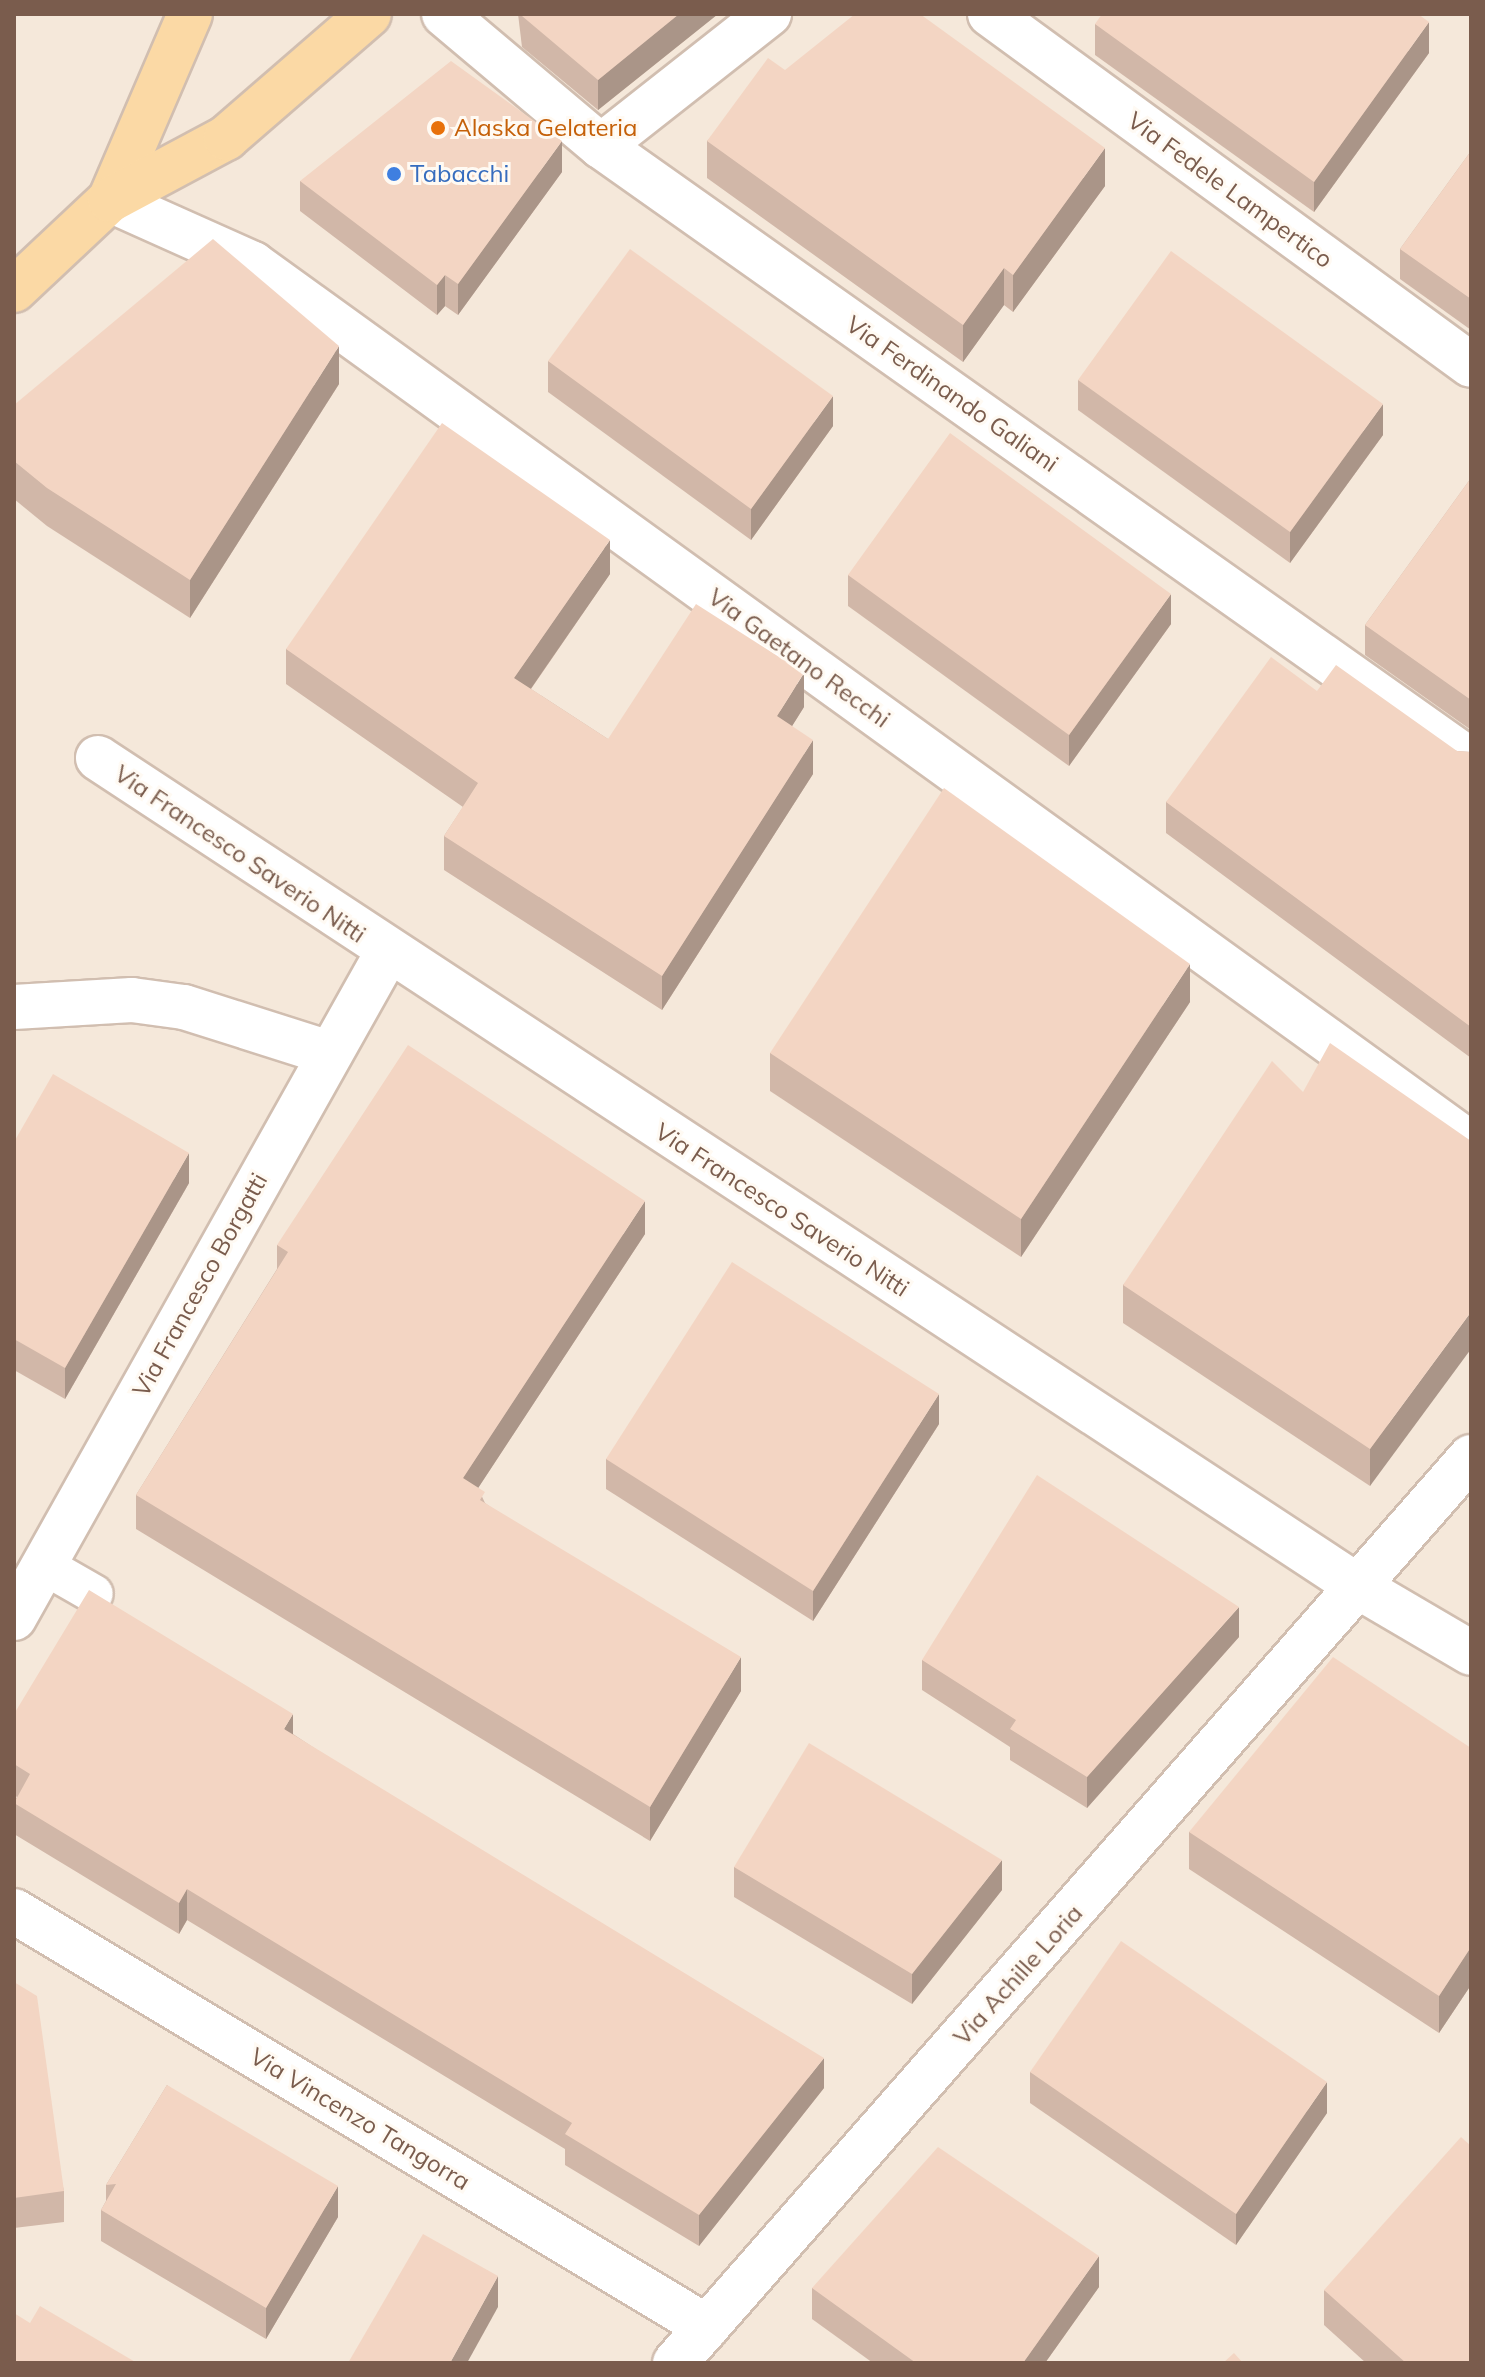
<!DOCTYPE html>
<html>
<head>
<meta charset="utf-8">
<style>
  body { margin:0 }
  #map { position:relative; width:1485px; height:2377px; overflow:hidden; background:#fdf6ec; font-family:Mulish,sans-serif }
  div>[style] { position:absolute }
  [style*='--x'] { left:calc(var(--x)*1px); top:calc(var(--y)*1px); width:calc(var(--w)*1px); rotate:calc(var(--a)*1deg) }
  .residential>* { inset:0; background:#f5e8da }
  .roads { filter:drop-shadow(2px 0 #d1beb0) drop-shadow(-2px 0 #d1beb0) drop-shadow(0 2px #d1beb0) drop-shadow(0 -2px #d1beb0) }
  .service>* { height:38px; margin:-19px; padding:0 19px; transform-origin:19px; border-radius:19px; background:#fff }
  .minor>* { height:44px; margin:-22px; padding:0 22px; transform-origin:22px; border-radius:22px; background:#fff }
  .primary>* { height:44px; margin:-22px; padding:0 22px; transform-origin:22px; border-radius:22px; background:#fbd9a5 }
  .wall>* { inset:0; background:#d1b7a8 }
  .shaded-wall>* { inset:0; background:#aa9588 }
  .building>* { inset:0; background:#f3d5c3 }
  .dots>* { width:22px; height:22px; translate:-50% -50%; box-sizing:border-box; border:4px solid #fffaf3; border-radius:50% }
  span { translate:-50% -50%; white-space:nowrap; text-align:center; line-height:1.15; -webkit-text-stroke:6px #fffaf3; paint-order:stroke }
  .food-label { font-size:24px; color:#c56008 }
  .left { translate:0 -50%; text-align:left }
  .shop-label { font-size:24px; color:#366cbe }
  .street-label { font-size:24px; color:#7a5c4d }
  .frame { position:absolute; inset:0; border:16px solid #7a5c4d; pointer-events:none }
</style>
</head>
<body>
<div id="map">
  <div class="residential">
    <div style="clip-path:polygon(14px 14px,1471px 14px,1471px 2363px,14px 2363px)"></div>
  </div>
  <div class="roads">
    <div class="service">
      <div style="--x:45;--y:1566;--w:56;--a:29.7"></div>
    </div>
    <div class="minor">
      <div style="--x:444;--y:14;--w:205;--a:40.1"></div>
      <div style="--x:601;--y:146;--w:1065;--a:35.26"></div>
      <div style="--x:990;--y:14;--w:595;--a:36.12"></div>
      <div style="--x:601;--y:146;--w:214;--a:-38.2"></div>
      <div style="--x:110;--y:200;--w:157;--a:24.1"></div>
      <div style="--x:253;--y:264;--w:1503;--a:35.85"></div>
      <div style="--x:98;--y:758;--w:1513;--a:33.32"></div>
      <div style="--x:1362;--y:1589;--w:126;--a:30.4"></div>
      <div style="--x:14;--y:1007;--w:118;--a:-3.4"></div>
      <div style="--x:132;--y:1000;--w:52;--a:7.7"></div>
      <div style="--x:184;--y:1007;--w:152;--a:17.6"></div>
      <div style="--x:14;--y:1618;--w:762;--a:-60.71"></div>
      <div style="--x:14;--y:1911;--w:808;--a:30.98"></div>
      <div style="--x:675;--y:2363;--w:1206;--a:-48.7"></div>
    </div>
    <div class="primary">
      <div style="--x:110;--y:200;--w:202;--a:-66.7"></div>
      <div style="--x:14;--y:290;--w:132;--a:-43.2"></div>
      <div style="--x:110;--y:200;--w:132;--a:-28.1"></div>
      <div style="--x:226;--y:138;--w:189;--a:-40.9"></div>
    </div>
  </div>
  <div class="wall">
    <div style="clip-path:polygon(518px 14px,718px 14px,598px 110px,522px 47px)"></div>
    <div style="clip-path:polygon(1095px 24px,1429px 53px,1314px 212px,1095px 55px)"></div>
    <div style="clip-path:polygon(785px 70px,1105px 186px,1013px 312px,1004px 305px,963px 362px,707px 178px,707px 141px)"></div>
    <div style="clip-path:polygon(1471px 151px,1471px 330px,1400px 279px,1400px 249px)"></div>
    <div style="clip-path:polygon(562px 172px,458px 315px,445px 306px,437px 315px,300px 211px,300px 181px)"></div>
    <div style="clip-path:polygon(548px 361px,833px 426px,751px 540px,548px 392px)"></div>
    <div style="clip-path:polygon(1078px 380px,1383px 435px,1290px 563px,1078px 410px)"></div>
    <div style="clip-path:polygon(339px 384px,190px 618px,47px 526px,14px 499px,14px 405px)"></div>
    <div style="clip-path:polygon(1471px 478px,1471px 730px,1365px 655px,1365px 625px)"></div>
    <div style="clip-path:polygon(610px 574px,531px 689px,608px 739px,804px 707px,792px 726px,813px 774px,662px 1010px,444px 870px,444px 836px,463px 807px,286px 684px,286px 649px)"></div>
    <div style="clip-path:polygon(848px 575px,1171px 624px,1069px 766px,848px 606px)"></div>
    <div style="clip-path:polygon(1317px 691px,1457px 751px,1471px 752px,1471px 1058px,1166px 833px,1166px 802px)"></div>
    <div style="clip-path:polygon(1190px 1002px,1021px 1257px,770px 1091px,770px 1053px)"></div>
    <div style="clip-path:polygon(1303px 1092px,1471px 1141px,1370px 1486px,1123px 1323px,1123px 1285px)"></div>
    <div style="clip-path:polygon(14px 1142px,189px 1183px,65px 1399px,14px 1370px)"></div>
    <div style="clip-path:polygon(645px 1234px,478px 1488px,485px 1503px,741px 1691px,650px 1841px,136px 1529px,136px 1495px,277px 1269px,277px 1245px)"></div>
    <div style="clip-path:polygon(939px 1424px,813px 1621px,606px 1489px,606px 1459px)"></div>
    <div style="clip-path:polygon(1239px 1637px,1087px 1808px,1010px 1760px,1010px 1747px,922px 1690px,922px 1660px)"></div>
    <div style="clip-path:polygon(14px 1714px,293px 1734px,824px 2088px,699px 2246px,565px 2165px,565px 2149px,187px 1920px,179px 1934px,14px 1834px,14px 1802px,17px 1797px,14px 1795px)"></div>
    <div style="clip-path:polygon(1471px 1748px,1471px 1985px,1439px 2033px,1189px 1869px,1189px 1832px)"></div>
    <div style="clip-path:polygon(734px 1867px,1002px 1890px,912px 2004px,734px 1897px)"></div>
    <div style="clip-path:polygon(14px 1982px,64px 2191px,64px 2222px,14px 2228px)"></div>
    <div style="clip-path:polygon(1030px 2072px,1327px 2113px,1236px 2245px,1030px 2103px)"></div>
    <div style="clip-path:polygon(167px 2085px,338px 2217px,266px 2339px,101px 2241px,101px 2210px,106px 2201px,106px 2185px)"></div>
    <div style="clip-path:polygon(1099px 2287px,1045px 2363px,873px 2363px,812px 2319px,812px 2288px)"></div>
    <div style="clip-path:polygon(1324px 2290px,1471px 2363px,1366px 2363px,1324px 2325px)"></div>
  </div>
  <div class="shaded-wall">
    <div style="clip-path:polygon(679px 14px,718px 14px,598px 110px,598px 80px)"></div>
    <div style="clip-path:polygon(1429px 22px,1429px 53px,1314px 212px,1314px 182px)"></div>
    <div style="clip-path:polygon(562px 141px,562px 172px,458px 315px,458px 284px)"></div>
    <div style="clip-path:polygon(1105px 148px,1105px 186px,1013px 312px,1013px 275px)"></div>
    <div style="clip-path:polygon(1004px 268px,1004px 305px,963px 362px,963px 325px)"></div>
    <div style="clip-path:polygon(445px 275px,445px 306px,437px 315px,437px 285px)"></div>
    <div style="clip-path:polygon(339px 346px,339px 384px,190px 618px,190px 580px)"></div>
    <div style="clip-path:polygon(833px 396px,833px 426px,751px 540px,751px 509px)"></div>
    <div style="clip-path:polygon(1383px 404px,1383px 435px,1290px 563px,1290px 532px)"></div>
    <div style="clip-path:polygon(610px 540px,610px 574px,514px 713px,514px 678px)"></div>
    <div style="clip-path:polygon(1171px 594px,1171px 624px,1069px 766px,1069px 735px)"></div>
    <div style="clip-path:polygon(804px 673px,804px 707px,777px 750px,777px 716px)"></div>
    <div style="clip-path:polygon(813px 740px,813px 774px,662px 1010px,662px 976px)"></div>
    <div style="clip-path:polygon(1190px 964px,1190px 1002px,1021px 1257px,1021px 1219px)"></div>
    <div style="clip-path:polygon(189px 1153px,189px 1183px,65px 1399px,65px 1368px)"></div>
    <div style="clip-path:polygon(645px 1201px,645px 1234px,463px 1511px,463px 1478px)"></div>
    <div style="clip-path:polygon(1471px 1312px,1471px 1349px,1370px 1486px,1370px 1449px)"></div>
    <div style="clip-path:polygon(939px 1394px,939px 1424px,813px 1621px,813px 1591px)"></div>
    <div style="clip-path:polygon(1239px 1607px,1239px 1637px,1087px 1808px,1087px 1777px)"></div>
    <div style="clip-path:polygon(741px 1657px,741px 1691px,650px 1841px,650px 1807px)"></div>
    <div style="clip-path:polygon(293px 1714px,293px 1744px,284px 1729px)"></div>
    <div style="clip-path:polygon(1002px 1860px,1002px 1890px,912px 2004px,912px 1974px)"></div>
    <div style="clip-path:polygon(187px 1889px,187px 1920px,179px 1934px,179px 1903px)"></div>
    <div style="clip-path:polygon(1471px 1947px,1471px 1985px,1439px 2033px,1439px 1996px)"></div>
    <div style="clip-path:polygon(824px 2058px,824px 2088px,699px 2246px,699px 2215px)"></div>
    <div style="clip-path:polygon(1327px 2082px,1327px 2113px,1236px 2245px,1236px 2214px)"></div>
    <div style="clip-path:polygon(338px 2186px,338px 2217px,266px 2339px,266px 2308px)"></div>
    <div style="clip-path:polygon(1099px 2256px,1099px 2287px,1045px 2363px,1023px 2363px)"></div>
    <div style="clip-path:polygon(498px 2276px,498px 2307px,467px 2363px,450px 2363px)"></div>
  </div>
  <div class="building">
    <div style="clip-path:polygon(522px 14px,679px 14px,598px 80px,522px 16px)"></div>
    <div style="clip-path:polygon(855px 14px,920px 14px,1105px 148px,1013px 275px,1004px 268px,963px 325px,707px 141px,768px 58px,785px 70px)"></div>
    <div style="clip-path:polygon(1102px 14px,1418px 14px,1429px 22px,1314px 182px,1095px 24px)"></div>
    <div style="clip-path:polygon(451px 61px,562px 141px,458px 284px,445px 275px,437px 285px,300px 181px)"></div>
    <div style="clip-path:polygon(1471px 151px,1471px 299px,1400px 249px)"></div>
    <div style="clip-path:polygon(213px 239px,339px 346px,190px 580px,47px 488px,14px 461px,14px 405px)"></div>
    <div style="clip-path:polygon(630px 249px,833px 396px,751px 509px,548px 361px)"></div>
    <div style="clip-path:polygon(1171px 251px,1383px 404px,1290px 532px,1078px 380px)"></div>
    <div style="clip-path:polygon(442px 423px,610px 540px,514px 678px,608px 739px,696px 604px,804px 673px,777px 716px,813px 740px,662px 976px,444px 836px,478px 783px,286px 649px)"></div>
    <div style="clip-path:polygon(950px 433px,1171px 594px,1069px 735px,848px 575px)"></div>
    <div style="clip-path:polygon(1471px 478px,1471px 700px,1365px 625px)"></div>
    <div style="clip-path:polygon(1271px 657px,1317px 691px,1336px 665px,1457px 751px,1471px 752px,1471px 1027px,1166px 802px)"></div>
    <div style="clip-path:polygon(944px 788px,1190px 964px,1021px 1219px,770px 1053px)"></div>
    <div style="clip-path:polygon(1330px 1043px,1471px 1141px,1471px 1312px,1370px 1449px,1123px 1285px,1272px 1061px,1303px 1092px)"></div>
    <div style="clip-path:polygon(408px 1045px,645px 1201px,463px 1478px,485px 1492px,480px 1500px,741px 1657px,650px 1807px,136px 1495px,288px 1252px,277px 1245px)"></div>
    <div style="clip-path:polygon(53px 1074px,189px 1153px,65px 1368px,14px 1339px,14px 1142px)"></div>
    <div style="clip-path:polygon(732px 1262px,939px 1394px,813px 1591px,606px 1459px)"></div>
    <div style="clip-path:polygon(1037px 1475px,1239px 1607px,1087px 1777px,1010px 1729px,1016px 1720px,922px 1660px)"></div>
    <div style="clip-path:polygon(89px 1590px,293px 1714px,284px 1729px,824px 2058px,699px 2215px,565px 2134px,572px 2123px,187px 1889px,179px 1903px,14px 1803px,30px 1774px,14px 1764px,14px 1714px)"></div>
    <div style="clip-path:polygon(1333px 1657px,1471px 1748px,1471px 1947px,1439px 1996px,1189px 1832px)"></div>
    <div style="clip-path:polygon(809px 1743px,1002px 1860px,912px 1974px,734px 1867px)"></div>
    <div style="clip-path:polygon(1121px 1941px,1327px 2082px,1236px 2214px,1030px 2072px)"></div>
    <div style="clip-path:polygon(14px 1982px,37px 1996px,64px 2191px,14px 2198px)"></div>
    <div style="clip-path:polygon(167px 2085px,338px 2186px,266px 2308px,101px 2210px,116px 2184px,106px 2185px)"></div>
    <div style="clip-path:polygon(1461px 2137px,1471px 2146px,1471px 2363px,1406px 2363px,1324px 2290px)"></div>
    <div style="clip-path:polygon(938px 2147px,1099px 2256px,1023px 2363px,916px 2363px,812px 2288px)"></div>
    <div style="clip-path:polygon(423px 2234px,498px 2276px,450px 2363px,348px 2363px)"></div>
    <div style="clip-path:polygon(40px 2306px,137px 2363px,14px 2363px,14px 2313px,30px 2323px)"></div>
    <div style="clip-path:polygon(1234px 2353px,1243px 2363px,1223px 2363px)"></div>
  </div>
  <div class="dots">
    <div style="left:438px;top:128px;background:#e8710a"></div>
    <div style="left:394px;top:174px;background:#3f7fe0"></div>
  </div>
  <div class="food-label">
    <span class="left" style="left:454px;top:128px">Alaska Gelateria</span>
  </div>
  <div class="shop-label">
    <span class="left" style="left:410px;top:174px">Tabacchi</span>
  </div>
  <div class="street-label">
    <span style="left:1230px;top:190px;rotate:36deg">Via Fedele Lampertico</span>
    <span style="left:952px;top:394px;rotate:35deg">Via Ferdinando Galiani</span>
    <span style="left:799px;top:658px;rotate:36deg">Via Gaetano Recchi</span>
    <span style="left:240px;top:854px;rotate:34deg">Via Francesco Saverio Nitti</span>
    <span style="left:782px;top:1210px;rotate:33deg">Via Francesco Saverio Nitti</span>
    <span style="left:200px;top:1285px;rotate:-61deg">Via Francesco Borgatti</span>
    <span style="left:1018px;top:1975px;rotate:-48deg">Via Achille Loria</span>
    <span style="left:360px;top:2119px;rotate:31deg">Via Vincenzo Tangorra</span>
  </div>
  <div class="frame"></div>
</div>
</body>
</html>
